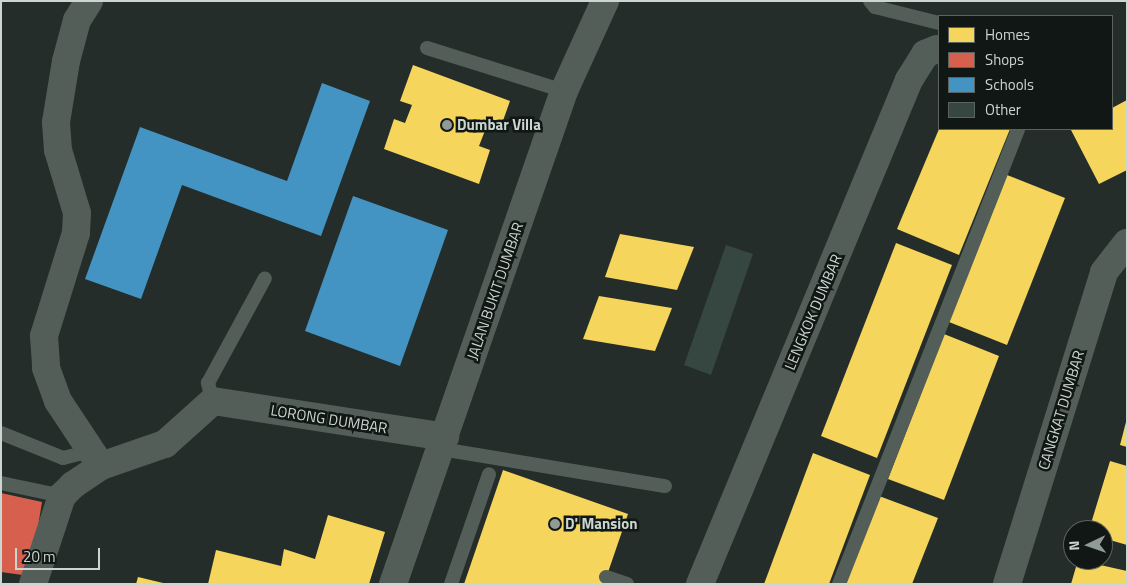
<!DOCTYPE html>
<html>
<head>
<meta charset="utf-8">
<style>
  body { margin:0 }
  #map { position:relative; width:1128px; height:585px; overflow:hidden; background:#242d29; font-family:"Titillium Web",sans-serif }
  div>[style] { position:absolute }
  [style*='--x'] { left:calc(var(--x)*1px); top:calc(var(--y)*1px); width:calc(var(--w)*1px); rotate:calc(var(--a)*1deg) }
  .homes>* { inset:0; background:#f6d55c }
  .shops>* { inset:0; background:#d6604d }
  .schools>* { inset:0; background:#4393c3 }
  .building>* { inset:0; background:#364640 }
  .service>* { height:14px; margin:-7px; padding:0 7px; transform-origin:7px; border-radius:7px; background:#535e59 }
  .minor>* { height:28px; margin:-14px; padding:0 14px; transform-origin:14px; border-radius:14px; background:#535e59 }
  .dots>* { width:14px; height:14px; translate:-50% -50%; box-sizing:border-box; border:2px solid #101714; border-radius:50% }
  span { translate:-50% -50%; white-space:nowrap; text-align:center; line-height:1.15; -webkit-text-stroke:5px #101714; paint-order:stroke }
  .poi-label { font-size:15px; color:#cbd6d0; font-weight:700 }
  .left { translate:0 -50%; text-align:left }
  .street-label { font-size:15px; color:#cbd6d0 }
  .frame { position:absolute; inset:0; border:2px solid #cbd6d0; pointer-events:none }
  .legend { position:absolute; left:938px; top:15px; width:175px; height:115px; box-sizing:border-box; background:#101714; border:1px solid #5b635f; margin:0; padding:6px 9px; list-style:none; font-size:15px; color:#cbd6d0 }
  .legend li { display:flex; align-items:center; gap:10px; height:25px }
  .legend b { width:25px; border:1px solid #5b635f }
  .north { position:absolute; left:1063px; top:520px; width:50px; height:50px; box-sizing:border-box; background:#101714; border:1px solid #5b635f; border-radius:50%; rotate:267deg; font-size:14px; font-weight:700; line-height:20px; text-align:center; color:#cbd6d0 }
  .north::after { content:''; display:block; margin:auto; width:18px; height:22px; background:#919b96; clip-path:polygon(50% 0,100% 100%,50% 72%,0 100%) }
  .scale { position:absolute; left:15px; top:548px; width:85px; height:22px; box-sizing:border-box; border:2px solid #cbd6d0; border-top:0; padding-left:6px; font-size:15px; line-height:18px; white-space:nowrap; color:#cbd6d0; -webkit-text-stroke:4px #101714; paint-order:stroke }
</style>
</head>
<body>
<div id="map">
  <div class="homes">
    <div style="clip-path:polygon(413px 65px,510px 101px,499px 132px,486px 128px,479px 146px,490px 150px,479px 184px,384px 149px,394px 119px,405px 123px,412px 105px,400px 101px)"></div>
    <div style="clip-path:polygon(1127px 100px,1127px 170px,1099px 184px,1071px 130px,1112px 129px,1112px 108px)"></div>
    <div style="clip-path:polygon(939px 129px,1010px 129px,959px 255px,897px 229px)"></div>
    <div style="clip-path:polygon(1007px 175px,1065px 198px,1007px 345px,949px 322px)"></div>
    <div style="clip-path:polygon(620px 234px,694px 247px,677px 290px,605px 277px)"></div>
    <div style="clip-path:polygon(896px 243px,952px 265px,877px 458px,821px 436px)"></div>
    <div style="clip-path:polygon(599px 296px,672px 308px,655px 351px,583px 339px)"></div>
    <div style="clip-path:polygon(944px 334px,999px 356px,944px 500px,888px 479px)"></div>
    <div style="clip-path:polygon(1126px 422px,1127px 422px,1127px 447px,1120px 445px)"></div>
    <div style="clip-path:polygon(813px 453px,870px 475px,829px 584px,764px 584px)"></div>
    <div style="clip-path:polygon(1110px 461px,1127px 466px,1127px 545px,1103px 538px,1103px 530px,1089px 530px)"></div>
    <div style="clip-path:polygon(503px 470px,628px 514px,604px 584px,464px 584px)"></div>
    <div style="clip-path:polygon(879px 496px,938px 518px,912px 584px,846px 584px)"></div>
    <div style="clip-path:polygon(328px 515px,385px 532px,369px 584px,208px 584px,216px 550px,281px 566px,284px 549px,315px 559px)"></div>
    <div style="clip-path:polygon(1078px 560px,1127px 571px,1127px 584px,1071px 584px)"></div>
    <div style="clip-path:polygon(138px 577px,163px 583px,163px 584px,136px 584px)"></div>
  </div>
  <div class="shops">
    <div style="clip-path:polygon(1px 493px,42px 502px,30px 576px,1px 572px)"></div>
  </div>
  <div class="schools">
    <div style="clip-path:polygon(322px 83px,370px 101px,321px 236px,182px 185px,141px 299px,85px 279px,140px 127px,287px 181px)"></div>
    <div style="clip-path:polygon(353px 196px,448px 230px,400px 366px,305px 331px)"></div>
  </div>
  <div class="building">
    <div style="clip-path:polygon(726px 245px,753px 254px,711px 375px,684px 365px)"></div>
  </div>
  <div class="service">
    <div style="--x:870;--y:1;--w:8;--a:50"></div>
    <div style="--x:875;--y:7;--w:66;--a:14"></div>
    <div style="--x:427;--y:48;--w:144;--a:17.4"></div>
    <div style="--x:213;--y:401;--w:19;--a:-106"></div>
    <div style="--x:208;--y:383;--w:119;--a:-61.5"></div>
    <div style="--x:1;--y:433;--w:67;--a:22"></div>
    <div style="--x:63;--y:458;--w:29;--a:-14"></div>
    <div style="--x:441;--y:449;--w:227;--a:9.4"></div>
    <div style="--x:1;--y:483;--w:62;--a:12"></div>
    <div style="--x:606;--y:577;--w:22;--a:18"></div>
    <div style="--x:451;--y:584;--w:116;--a:-70.9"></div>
    <div style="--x:839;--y:584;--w:489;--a:-68.5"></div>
  </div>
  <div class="minor">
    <div style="--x:89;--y:1;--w:22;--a:122"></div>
    <div style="--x:77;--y:20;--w:42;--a:105"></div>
    <div style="--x:66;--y:61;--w:62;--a:99.3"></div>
    <div style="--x:56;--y:122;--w:28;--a:86"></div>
    <div style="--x:58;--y:150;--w:66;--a:73.2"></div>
    <div style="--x:77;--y:213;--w:20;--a:93"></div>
    <div style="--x:76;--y:233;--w:108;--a:107.3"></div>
    <div style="--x:44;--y:336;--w:32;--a:86"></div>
    <div style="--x:46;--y:368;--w:35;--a:70"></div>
    <div style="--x:58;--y:401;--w:78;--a:56.5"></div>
    <div style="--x:33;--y:584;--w:93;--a:-71.8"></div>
    <div style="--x:62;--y:496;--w:16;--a:-45"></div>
    <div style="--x:73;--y:485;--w:34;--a:-34"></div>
    <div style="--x:101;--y:466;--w:68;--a:-19"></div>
    <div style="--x:165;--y:444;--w:64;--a:-41.9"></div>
    <div style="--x:213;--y:401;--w:235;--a:8.8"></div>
    <div style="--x:393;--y:584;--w:522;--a:-70.87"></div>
    <div style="--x:564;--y:91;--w:99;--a:-65.5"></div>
    <div style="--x:700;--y:584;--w:546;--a:-67.48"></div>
    <div style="--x:909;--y:80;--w:31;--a:-58"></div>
    <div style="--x:925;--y:54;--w:13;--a:-23"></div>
    <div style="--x:1007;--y:584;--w:327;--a:-72.7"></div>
    <div style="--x:1104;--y:272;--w:37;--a:-52"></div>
  </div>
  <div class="dots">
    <div style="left:447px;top:125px;background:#919b96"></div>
    <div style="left:555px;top:524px;background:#919b96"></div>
  </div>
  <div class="poi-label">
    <span class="left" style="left:457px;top:125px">Dumbar Villa</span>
    <span class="left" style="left:565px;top:524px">D' Mansion</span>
  </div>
  <div class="street-label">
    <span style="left:495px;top:291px;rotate:-71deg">JALAN BUKIT DUMBAR</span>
    <span style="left:813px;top:312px;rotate:-67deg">LENGKOK DUMBAR</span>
    <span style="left:1061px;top:410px;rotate:-73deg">CANGKAT DUMBAR</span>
    <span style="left:329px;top:419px;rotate:9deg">LORONG DUMBAR</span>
  </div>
  <div class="frame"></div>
  <ul class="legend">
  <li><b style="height:14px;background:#f6d55c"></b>Homes</li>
  <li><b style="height:14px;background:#d6604d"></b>Shops</li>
  <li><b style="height:14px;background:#4393c3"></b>Schools</li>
  <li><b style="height:14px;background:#364640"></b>Other</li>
  </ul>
  <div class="north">N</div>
  <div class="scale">20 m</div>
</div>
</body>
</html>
